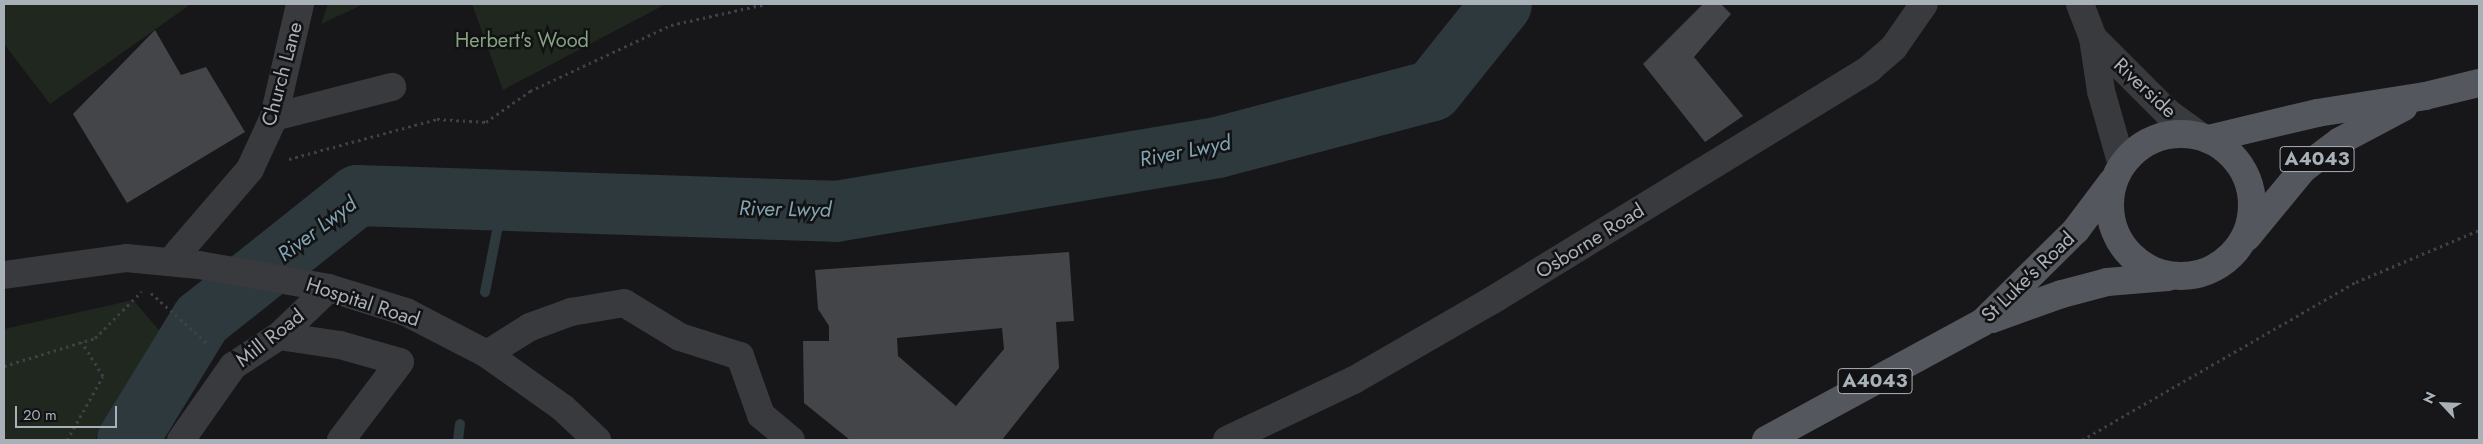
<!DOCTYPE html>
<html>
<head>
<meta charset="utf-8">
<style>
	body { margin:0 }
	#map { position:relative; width:2483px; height:444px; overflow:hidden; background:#171719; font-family:Jost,sans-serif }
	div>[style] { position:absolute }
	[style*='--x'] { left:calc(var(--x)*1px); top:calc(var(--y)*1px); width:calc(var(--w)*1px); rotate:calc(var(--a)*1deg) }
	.green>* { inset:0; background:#1f271f }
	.stream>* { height:10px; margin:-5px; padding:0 5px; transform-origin:5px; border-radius:5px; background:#2d393d }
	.river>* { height:61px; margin:-30.5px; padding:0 30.5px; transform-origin:30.5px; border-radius:30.5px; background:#2d393d }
	.building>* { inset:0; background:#434549 }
	.path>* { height:3px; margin-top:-1.5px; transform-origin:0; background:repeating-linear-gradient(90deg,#3e4145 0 2.5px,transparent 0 6.5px) }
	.minor>* { height:28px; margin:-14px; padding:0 14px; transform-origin:14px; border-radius:14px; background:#383a3e }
	.major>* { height:28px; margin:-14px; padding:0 14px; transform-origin:14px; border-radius:14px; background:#54575d }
	.major>.ring { margin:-14px; padding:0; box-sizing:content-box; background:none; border:28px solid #54575d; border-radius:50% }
	span { translate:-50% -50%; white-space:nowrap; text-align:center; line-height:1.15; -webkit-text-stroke:5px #121214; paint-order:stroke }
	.shield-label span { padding:1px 4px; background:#121214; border:1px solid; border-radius:4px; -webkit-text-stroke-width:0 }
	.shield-label { font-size:19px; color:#a9b1b8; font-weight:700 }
	.park-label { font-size:20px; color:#85a381 }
	.street-label { font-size:20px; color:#a9b1b8 }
	.water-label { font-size:21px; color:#81a5b3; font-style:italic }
	.frame { position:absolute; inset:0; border:5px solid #a9b1b8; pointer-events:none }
	.north { position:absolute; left:2418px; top:379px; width:50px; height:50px; -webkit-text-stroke:4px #121214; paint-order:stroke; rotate:295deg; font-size:14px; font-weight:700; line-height:20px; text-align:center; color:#a9b1b8 }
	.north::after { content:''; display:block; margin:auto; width:18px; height:22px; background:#a9b1b8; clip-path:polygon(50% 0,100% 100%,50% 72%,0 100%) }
	.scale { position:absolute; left:15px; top:406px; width:102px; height:22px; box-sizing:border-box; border:2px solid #a9b1b8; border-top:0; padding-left:6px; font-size:15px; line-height:18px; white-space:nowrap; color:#a9b1b8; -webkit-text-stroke:4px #121214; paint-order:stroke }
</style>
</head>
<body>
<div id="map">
	<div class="green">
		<i style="clip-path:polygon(4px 4px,191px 4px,50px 104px,4px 44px)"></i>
		<i style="clip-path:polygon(328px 4px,364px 4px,321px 24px)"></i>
		<i style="clip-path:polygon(472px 4px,666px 4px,503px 90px)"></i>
		<i style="clip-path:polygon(133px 300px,159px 330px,95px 440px,4px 440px,4px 329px)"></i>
	</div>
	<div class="stream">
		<i style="--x:485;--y:292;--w:94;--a:-78.9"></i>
		<i style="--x:458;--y:440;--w:16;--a:-83"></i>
	</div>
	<div class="river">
		<i style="--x:127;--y:440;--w:142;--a:-58.6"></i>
		<i style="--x:201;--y:319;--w:199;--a:-38.5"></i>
		<i style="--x:357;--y:195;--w:478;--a:1.9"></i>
		<i style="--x:835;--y:211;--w:387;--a:-9.5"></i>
		<i style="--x:1217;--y:147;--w:222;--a:-14.8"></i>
		<i style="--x:1432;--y:90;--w:110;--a:-51.3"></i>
	</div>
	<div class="building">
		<i style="clip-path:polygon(1703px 4px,1721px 4px,1731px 14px,1694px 57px,1743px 116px,1705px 142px,1643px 64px)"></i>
		<i style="clip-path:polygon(155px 30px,181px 75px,206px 67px,245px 132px,127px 203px,73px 114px)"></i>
		<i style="clip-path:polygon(evenodd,1069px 252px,1074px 321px,1056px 322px,1059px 368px,1002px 440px,850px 440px,804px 403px,803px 341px,829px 341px,829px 326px,818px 309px,815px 270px,1069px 252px,1002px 328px,1004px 349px,956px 406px,898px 356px,897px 338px,1002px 328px)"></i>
	</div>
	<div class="path">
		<i style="--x:289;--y:159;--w:153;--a:-15.1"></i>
		<i style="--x:437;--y:119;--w:49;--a:3.5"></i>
		<i style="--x:486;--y:122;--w:54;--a:-35.2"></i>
		<i style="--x:530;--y:91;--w:156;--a:-25.1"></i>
		<i style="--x:671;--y:25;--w:97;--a:-12.5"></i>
		<i style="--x:151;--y:293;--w:78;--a:41.9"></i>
		<i style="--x:4;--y:366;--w:95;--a:-17.1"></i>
		<i style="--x:95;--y:338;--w:66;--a:-45"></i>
		<i style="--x:67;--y:440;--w:73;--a:-60.6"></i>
		<i style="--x:103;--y:376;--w:40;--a:-122"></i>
		<i style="--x:2082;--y:440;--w:316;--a:-30"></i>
		<i style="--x:2356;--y:282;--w:134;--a:-22.9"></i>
	</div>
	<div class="minor">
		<i style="--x:2080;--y:4;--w:36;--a:69"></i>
		<i style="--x:2093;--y:38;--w:54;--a:81.4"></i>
		<i style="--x:2101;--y:91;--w:77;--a:74.2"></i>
		<i style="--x:2093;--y:38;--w:105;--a:45"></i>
		<i style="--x:2167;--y:112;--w:41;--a:36"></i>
		<i style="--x:274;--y:117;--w:122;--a:-14.3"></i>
		<i style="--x:171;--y:261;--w:121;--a:-49.3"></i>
		<i style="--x:250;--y:169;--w:57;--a:-65.2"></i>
		<i style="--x:274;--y:117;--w:116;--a:-77"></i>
		<i style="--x:4;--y:275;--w:123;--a:-7.9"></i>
		<i style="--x:126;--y:258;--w:73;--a:5.5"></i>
		<i style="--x:199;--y:265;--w:132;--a:10"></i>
		<i style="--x:329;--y:288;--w:81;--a:17.3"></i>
		<i style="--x:406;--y:312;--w:91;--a:27.4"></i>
		<i style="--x:487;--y:354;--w:93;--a:35.4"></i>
		<i style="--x:563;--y:408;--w:47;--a:43.3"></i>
		<i style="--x:279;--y:336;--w:62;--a:8.4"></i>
		<i style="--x:340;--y:345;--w:62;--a:15.8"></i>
		<i style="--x:400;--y:362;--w:98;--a:127.1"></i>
		<i style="--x:487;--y:354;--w:51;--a:-32.1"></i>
		<i style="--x:530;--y:327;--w:44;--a:-20.1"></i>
		<i style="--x:571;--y:312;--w:54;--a:-9.6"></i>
		<i style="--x:624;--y:303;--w:66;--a:31.3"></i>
		<i style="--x:680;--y:337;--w:63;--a:17.6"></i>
		<i style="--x:740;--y:356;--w:63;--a:70.4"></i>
		<i style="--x:761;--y:415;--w:39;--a:40"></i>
		<i style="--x:181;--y:440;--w:90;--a:-54.9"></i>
		<i style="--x:233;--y:366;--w:55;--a:-33.1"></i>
		<i style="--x:279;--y:336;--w:69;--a:-43.8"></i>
		<i style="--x:1227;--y:440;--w:140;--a:-25.3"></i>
		<i style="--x:1354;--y:380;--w:158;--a:-30"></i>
		<i style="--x:1491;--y:301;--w:444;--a:-31.5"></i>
		<i style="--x:1869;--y:69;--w:33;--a:-41"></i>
		<i style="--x:1894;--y:47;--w:52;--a:-55.1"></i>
	</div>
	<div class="major">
		<i class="ring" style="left:2110px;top:134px;width:114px;height:114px"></i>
		<i style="--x:2208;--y:139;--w:112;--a:-13.4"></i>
		<i style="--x:2317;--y:113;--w:109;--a:-8.9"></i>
		<i style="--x:2425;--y:96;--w:56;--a:-13.5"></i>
		<i style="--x:2247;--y:237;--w:88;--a:-50.5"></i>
		<i style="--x:2303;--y:169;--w:46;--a:-37.1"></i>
		<i style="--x:2340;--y:141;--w:72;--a:-28"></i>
		<i style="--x:1992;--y:319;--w:74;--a:-19.7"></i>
		<i style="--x:2062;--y:294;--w:47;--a:-14.9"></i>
		<i style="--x:2107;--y:282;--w:61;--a:-4.7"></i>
		<i style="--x:1766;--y:440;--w:247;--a:-28.5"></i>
		<i style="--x:1983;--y:322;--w:131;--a:-44.7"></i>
		<i style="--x:2076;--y:230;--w:60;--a:-53.1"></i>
	</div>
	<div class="shield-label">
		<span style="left:2317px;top:159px">A4043</span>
		<span style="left:1875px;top:381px">A4043</span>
	</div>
	<div class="park-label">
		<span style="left:522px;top:40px">Herbert's Wood</span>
	</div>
	<div class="street-label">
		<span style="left:282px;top:74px;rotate:-75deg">Church Lane</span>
		<span style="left:2145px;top:88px;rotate:43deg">Riverside</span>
		<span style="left:1590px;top:241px;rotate:-32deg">Osborne Road</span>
		<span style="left:2028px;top:277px;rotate:-44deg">St Luke's Road</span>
		<span style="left:363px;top:302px;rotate:18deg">Hospital Road</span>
		<span style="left:270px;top:338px;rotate:-38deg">Mill Road</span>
	</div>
	<div class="water-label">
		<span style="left:1185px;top:151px;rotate:-11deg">River Lwyd</span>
		<span style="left:785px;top:209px;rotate:1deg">River Lwyd</span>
		<span style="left:317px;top:229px;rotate:-37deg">River Lwyd</span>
	</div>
	<div class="frame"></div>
	<div class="north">N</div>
	<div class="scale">20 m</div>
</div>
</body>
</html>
